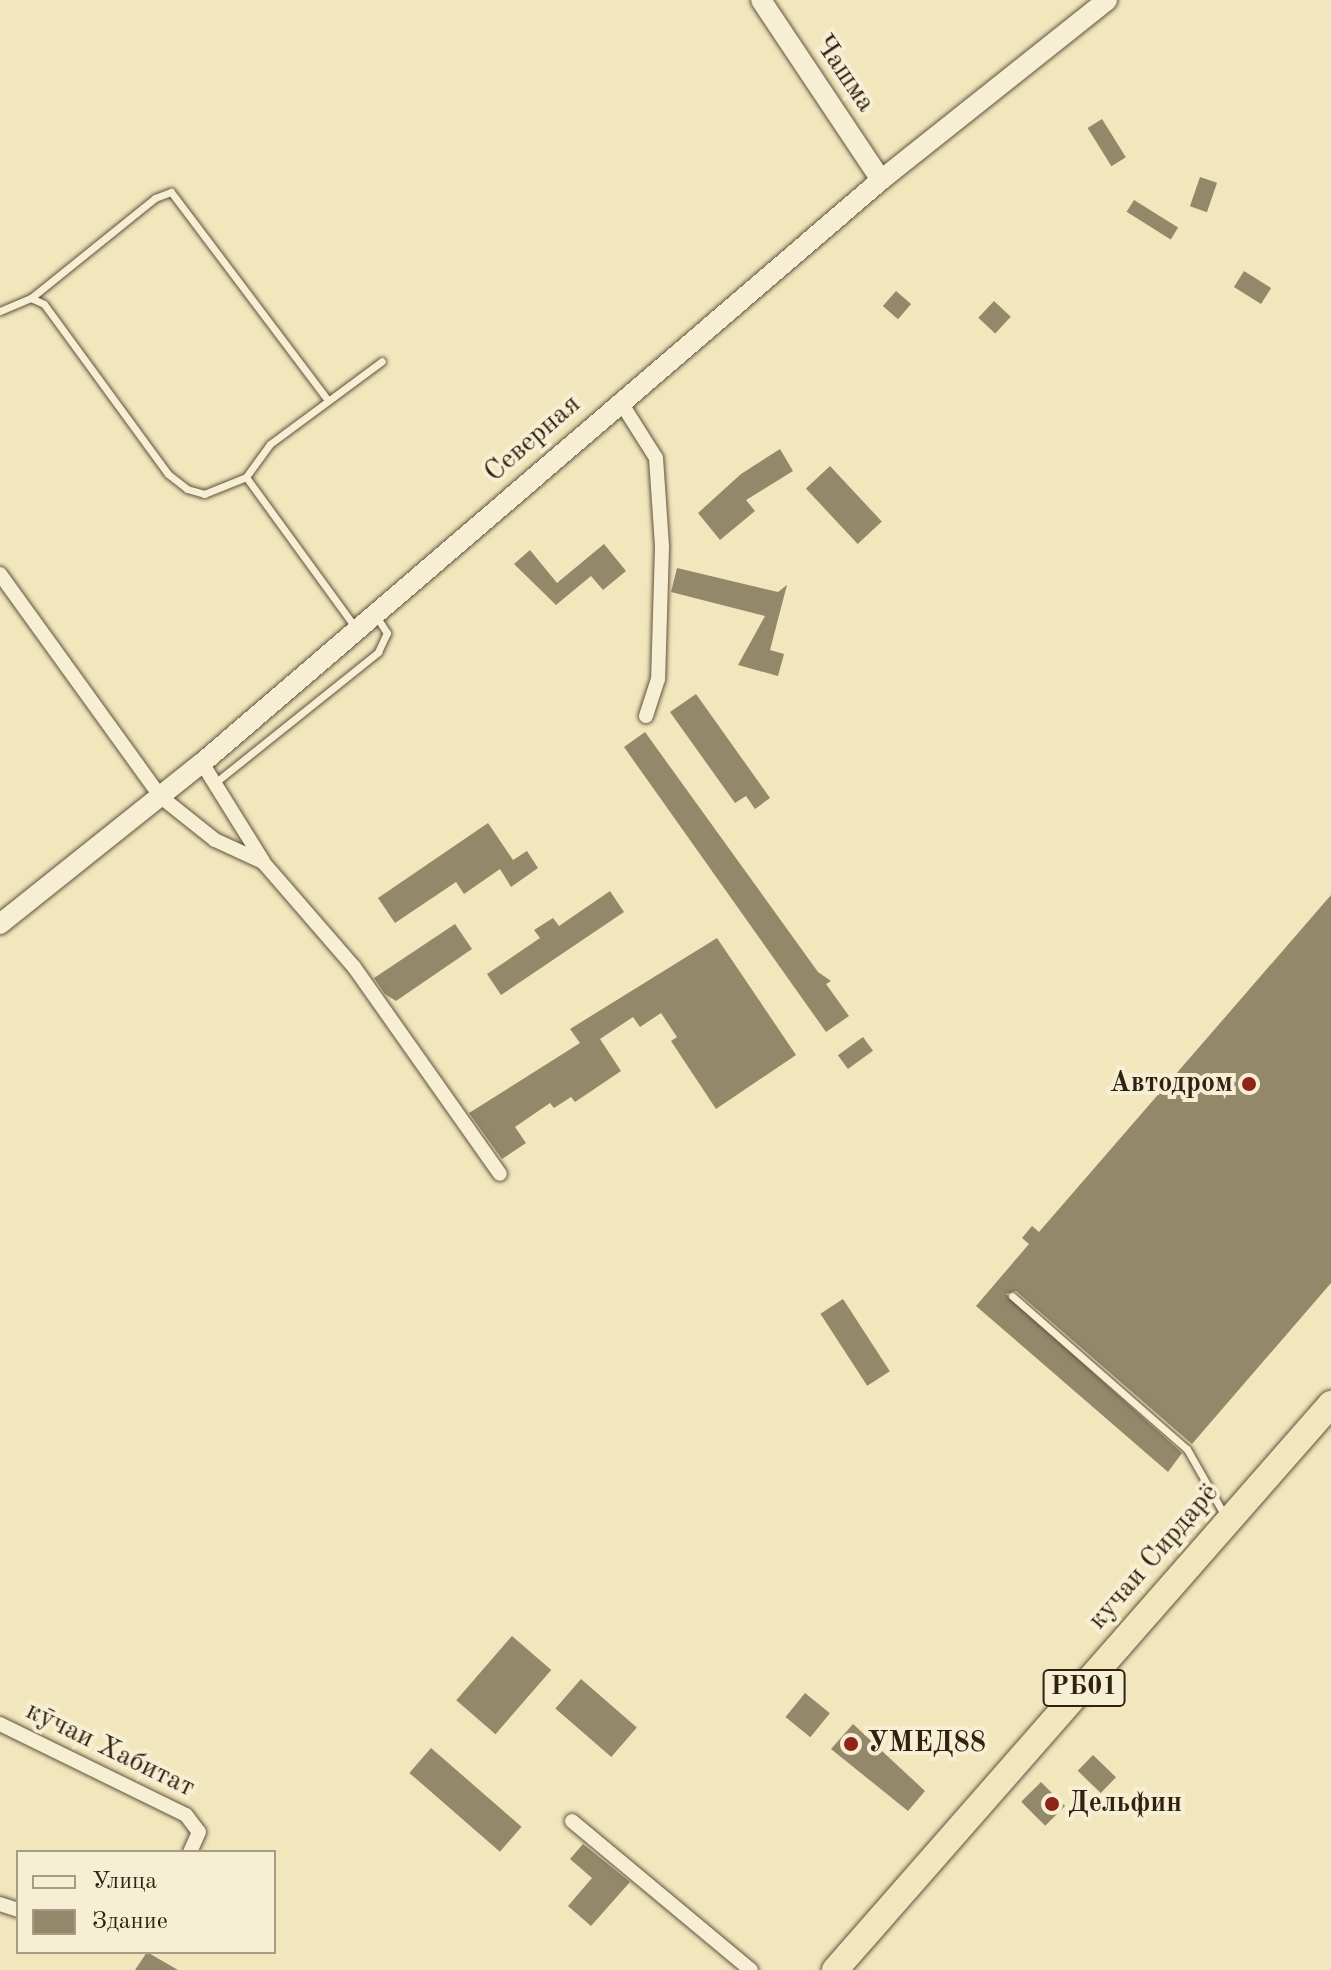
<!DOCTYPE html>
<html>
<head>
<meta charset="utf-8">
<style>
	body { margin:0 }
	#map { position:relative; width:1331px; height:1970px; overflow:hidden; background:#f2e6bd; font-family:"Old Standard TT",serif }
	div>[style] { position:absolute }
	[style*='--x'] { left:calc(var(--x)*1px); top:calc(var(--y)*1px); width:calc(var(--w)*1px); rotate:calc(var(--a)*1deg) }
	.building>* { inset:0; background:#94886b; transform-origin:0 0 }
	.roads { filter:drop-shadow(0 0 2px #60533d) drop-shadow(0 0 2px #60533d) }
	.lane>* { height:7px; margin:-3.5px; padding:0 3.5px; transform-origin:3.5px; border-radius:3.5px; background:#f7efd4 }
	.street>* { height:14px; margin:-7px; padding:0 7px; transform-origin:7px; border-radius:7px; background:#f7efd4 }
	.secondary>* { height:20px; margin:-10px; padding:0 10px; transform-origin:10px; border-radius:10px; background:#f7efd4 }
	.highway>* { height:26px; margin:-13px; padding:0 13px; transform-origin:13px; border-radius:13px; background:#f2e6bd }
	.dots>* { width:22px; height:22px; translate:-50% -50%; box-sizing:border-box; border:4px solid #f7efd4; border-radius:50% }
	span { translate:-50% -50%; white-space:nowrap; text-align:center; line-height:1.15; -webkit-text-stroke:8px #f7efd4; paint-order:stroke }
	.shield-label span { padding:2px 6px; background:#f7efd4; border:2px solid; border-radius:6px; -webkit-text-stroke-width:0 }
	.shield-label { font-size:26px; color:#2f2212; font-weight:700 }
	.street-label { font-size:28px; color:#2f2212 }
	.poi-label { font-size:28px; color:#2f2212; font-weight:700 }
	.right { translate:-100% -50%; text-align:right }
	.left { translate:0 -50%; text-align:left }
	.legend { position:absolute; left:16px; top:1850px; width:260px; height:104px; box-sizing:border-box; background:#f7efd4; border:2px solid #a79d86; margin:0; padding:10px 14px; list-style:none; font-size:24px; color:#2f2212 }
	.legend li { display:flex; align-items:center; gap:16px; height:40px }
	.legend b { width:40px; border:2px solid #a79d86 }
</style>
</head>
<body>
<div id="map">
	<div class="building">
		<i style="left:1102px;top:119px;width:45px;height:17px;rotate:58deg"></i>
		<i style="left:1200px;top:177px;width:18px;height:31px;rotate:19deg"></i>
		<i style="left:1134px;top:200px;width:52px;height:14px;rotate:32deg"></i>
		<i style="left:1244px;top:271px;width:32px;height:19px;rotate:32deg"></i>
		<i style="left:896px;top:291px;width:20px;height:20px;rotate:41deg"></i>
		<i style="left:994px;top:301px;width:23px;height:23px;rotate:43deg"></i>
		<i style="clip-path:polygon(780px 449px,793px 471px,746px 500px,755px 511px,720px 540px,698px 513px,741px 474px)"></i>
		<i style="left:830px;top:466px;width:76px;height:33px;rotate:47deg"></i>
		<i style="clip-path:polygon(604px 544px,626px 571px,603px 590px,591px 576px,556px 605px,514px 564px,530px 550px,557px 583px)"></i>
		<i style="clip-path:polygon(677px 568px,778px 592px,787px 585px,770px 650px,784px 654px,778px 676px,738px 665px,765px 616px,671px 592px)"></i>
		<i style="clip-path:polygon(696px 694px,770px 798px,755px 809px,746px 796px,735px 803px,670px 712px)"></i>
		<i style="clip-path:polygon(645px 732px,818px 972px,831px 981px,826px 984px,849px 1016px,826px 1032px,624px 747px)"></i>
		<i style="clip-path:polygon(488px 823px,513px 860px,527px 851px,538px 868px,511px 887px,500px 869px,464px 894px,456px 882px,395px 923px,378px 898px)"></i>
		<i style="clip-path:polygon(610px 891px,624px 912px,501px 995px,487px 974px,540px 938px,534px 930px,553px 918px,559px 926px)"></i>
		<i style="clip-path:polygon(1331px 895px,1331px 1283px,1192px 1444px,1016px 1291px,1006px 1294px,1182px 1453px,1168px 1472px,976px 1306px,1029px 1244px,1022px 1238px,1032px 1226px,1039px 1232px)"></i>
		<i style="clip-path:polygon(455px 924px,472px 949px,396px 1001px,385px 994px,374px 978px)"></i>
		<i style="clip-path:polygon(717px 938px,796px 1055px,716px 1109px,671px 1041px,677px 1037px,661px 1013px,640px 1027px,633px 1017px,600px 1039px,621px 1071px,575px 1102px,571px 1097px,554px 1108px,550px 1103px,515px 1127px,526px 1143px,502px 1159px,469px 1113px,580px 1043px,570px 1029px)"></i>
		<i style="left:863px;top:1037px;width:17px;height:31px;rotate:54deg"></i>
		<i style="left:843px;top:1299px;width:86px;height:27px;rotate:57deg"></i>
		<i style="left:512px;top:1636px;width:52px;height:85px;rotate:41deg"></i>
		<i style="left:581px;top:1679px;width:74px;height:39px;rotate:41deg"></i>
		<i style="left:805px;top:1693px;width:32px;height:31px;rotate:39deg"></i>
		<i style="clip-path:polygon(853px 1724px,925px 1791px,908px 1811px,831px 1749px)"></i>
		<i style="left:431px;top:1748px;width:120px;height:33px;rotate:41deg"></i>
		<i style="left:1093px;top:1755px;width:32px;height:22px;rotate:44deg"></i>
		<i style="left:1041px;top:1782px;width:34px;height:28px;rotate:45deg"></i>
		<i style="clip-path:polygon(583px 1844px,630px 1882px,591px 1926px,568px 1906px,592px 1878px,570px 1859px)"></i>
		<i style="clip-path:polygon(147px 1952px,178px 1970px,135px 1970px)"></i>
	</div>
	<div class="roads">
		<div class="lane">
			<i style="--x:31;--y:298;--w:159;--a:-38.9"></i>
			<i style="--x:155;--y:198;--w:17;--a:-21"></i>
			<i style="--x:171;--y:192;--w:259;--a:53"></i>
			<i style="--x:0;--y:311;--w:34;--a:-23"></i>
			<i style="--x:31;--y:298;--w:14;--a:25"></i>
			<i style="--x:44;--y:304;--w:210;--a:53.9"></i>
			<i style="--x:168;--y:474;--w:24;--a:38"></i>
			<i style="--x:187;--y:489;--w:18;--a:16"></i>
			<i style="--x:204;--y:494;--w:45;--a:-22"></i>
			<i style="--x:246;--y:477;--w:185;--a:54"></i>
			<i style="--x:246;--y:477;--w:41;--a:-54"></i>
			<i style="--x:270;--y:444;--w:139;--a:-36.5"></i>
			<i style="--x:216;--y:782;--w:208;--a:-38.7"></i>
			<i style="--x:378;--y:652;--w:21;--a:-65"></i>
			<i style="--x:387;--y:633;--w:20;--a:-123"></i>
			<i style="--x:1012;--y:1296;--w:232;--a:41.2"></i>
			<i style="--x:1187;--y:1449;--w:75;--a:60.4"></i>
		</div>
		<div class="street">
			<i style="--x:620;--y:401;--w:67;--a:57.7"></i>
			<i style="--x:656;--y:458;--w:89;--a:86.1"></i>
			<i style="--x:662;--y:547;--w:132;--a:91.7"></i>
			<i style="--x:658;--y:679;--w:39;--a:108"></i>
			<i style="--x:0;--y:574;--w:275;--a:54.2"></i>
			<i style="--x:161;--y:797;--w:69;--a:38.5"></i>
			<i style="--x:215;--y:840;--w:53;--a:24.6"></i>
			<i style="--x:263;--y:862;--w:139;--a:49.1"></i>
			<i style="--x:354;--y:967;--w:253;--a:54.8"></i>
			<i style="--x:202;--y:763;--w:115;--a:58.1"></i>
			<i style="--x:0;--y:1724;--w:207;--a:26.1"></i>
			<i style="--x:186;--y:1815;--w:21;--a:53"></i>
			<i style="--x:199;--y:1832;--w:22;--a:114"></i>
			<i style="--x:572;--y:1821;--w:233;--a:39.8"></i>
			<i style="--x:0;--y:1904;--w:19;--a:18"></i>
		</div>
		<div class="secondary">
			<i style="--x:761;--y:0;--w:216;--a:56.3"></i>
			<i style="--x:0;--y:924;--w:258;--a:-38.6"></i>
			<i style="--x:202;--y:763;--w:895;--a:-40.65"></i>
			<i style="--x:881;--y:180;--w:289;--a:-38.5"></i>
		</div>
		<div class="highway">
			<i style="--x:835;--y:1970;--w:753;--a:-48.77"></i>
		</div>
	</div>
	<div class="dots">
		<i style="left:1249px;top:1084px;background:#8f2418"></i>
		<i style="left:851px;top:1744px;background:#8f2418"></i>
		<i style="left:1052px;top:1804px;background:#8f2418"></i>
	</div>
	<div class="shield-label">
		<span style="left:1084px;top:1688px">РБ01</span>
	</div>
	<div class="street-label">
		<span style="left:844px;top:74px;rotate:56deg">Чашма</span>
		<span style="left:533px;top:439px;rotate:-41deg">Северная</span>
		<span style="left:1154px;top:1557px;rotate:-49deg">кучаи Сирдарё</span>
		<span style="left:110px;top:1750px;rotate:26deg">кӯчаи Хабитат</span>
	</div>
	<div class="poi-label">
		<span class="right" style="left:1233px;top:1084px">Автодром</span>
		<span class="left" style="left:867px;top:1744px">УМЕД88</span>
		<span class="left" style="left:1068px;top:1804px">Дельфин</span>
	</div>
	<ul class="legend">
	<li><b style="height:10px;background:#f7efd4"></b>Улица</li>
	<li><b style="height:22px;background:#94886b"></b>Здание</li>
	</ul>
</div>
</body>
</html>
